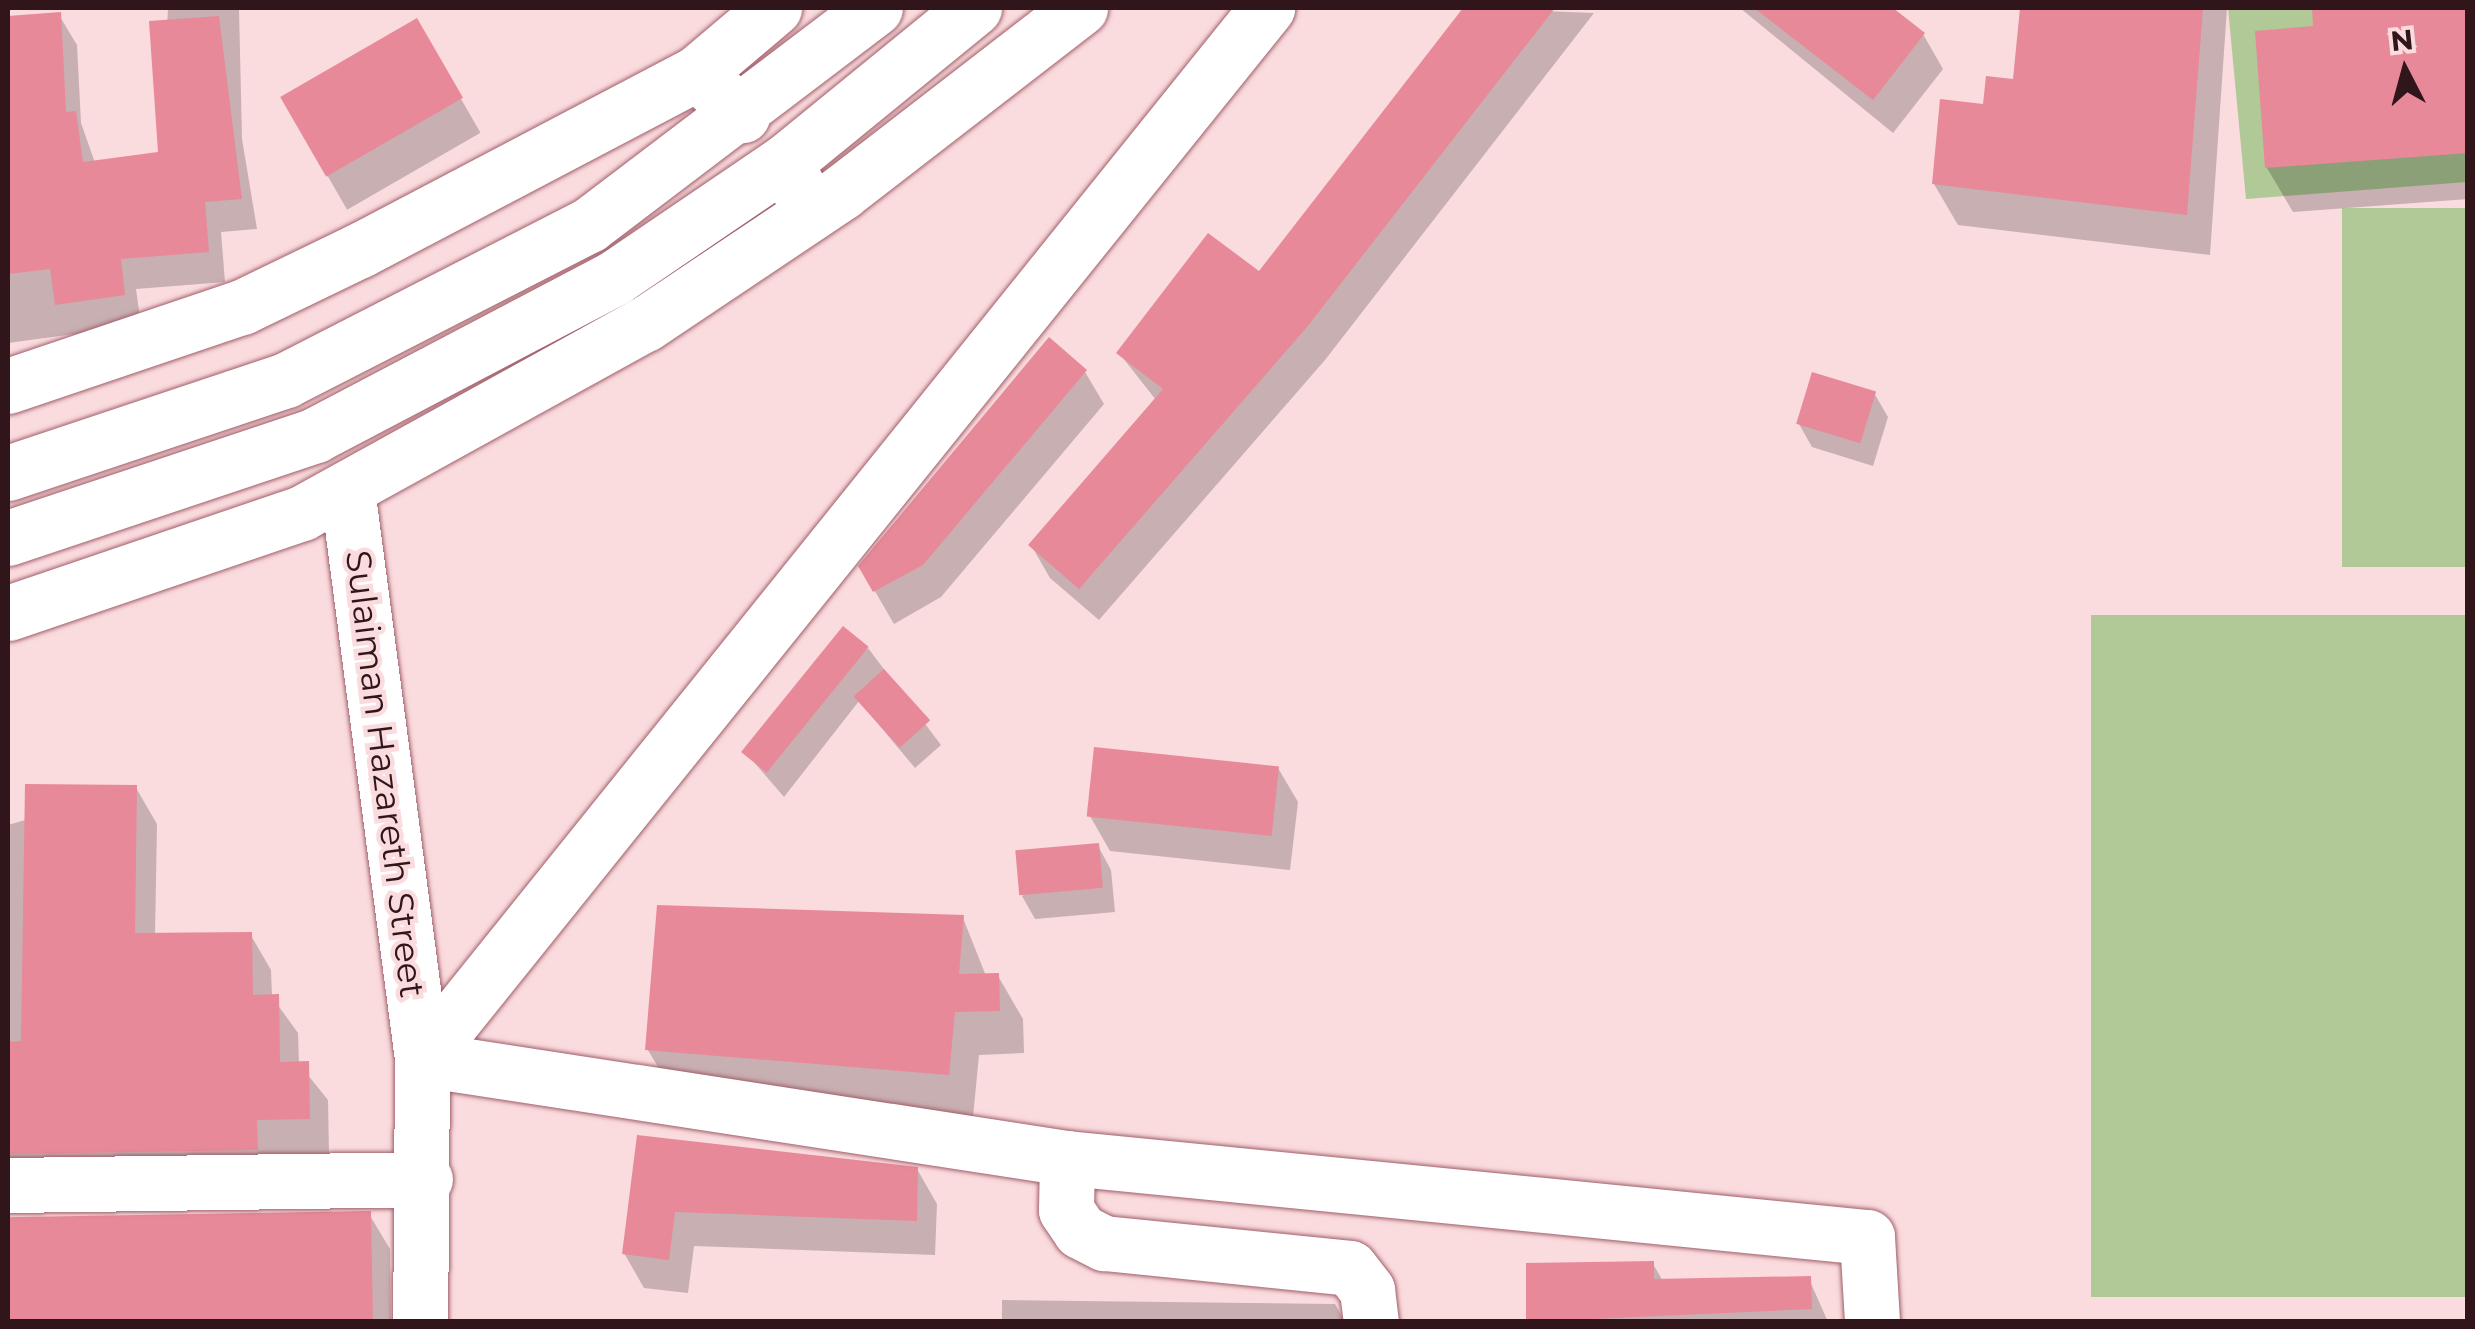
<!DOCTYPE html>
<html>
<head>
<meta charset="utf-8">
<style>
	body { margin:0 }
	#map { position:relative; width:2475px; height:1329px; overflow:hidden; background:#fadbde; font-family:Montserrat,sans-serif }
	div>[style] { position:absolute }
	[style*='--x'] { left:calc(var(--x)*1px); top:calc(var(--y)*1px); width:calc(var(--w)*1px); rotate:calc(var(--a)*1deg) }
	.green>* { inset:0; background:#b0c996; transform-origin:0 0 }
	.shadow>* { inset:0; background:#0003; transform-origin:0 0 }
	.building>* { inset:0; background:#e78999; transform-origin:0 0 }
	.roads { filter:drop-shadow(0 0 2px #a15e69) drop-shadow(0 0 2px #a15e69) }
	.minor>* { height:55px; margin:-27.5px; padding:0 27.5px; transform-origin:27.5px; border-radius:27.5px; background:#fff }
	.highway>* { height:55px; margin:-27.5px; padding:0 27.5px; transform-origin:27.5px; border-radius:27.5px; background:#fff }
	span { translate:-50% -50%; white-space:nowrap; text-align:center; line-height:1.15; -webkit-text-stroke:9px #fadbde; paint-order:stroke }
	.street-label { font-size:35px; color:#30151a }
	.frame { position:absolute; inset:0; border:10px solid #30151a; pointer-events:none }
	.north { position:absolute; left:2355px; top:20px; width:100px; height:100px; -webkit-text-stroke:8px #fadbde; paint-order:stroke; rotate:354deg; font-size:28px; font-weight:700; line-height:40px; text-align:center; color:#30151a }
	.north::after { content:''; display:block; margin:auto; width:35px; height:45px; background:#30151a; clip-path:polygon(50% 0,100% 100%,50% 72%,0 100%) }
</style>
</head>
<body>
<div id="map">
	<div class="green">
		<i style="clip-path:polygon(2228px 8px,2467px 8px,2467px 182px,2246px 199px)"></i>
		<i style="left:2467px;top:208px;width:359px;height:125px;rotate:90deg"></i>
		<i style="left:2467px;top:615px;width:682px;height:376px;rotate:90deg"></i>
	</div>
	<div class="shadow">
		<i style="clip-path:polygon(168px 8px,239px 8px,242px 139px,257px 229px,221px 232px,225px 282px,136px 289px,141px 325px,8px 343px,8px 17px,59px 15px,77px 45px,81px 123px,95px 163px,161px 154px)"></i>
		<i style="clip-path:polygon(1466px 8px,1594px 13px,1325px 360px,1099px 620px,1050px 578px,1031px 545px,1156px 400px,1119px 353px,1259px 275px)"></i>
		<i style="clip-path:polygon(1740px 8px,1889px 8px,1923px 34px,1943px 69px,1893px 133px)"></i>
		<i style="clip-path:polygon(2023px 8px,2227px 8px,2210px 255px,1958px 225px,1934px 184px,1985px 106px,2016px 82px)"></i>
		<i style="clip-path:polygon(2314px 8px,2468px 8px,2468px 199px,2293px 212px,2267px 168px,2316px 29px)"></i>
		<i style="left:416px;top:21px;width:129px;height:154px;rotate:60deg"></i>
		<i style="clip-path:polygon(1085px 372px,1104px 404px,941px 597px,894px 624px,861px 567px)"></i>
		<i style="clip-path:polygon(1874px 393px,1888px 417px,1873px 466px,1812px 447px,1799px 424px)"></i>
		<i style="clip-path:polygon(868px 648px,941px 745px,915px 768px,859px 701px,784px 797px,746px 753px)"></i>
		<i style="clip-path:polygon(1278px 768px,1298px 802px,1290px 870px,1110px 851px,1090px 816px)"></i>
		<i style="clip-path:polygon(136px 788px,157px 824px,155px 935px,250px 934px,271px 970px,272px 997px,298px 1033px,299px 1064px,328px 1100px,329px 1154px,8px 1202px,8px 825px)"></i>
		<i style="clip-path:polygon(1098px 846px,1111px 870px,1115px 912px,1035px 919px,1022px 896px)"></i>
		<i style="clip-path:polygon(963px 918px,986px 976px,998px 976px,1023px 1019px,1024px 1053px,979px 1055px,973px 1117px,673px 1093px,648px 1050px)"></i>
		<i style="clip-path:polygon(640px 1138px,917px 1169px,937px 1204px,935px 1255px,694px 1246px,688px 1293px,644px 1288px,624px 1253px)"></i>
		<i style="clip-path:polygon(369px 1214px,390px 1249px,391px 1322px,8px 1322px,8px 1219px)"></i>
		<i style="clip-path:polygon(1653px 1264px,1663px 1281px,1809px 1279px,1828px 1322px,1529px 1322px)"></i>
		<i style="clip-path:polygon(1002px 1300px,1335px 1304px,1345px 1322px,1002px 1322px)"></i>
	</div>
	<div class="building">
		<i style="clip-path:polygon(1463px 8px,1555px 8px,1307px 327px,1079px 589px,1028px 545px,1163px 389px,1116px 353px,1208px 233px,1259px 271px)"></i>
		<i style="clip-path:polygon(1754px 8px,1893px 8px,1925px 33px,1873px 100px)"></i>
		<i style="clip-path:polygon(2020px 8px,2203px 8px,2187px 215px,1932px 184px,1940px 99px,1983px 104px,1986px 76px,2013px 79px)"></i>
		<i style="clip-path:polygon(2312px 8px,2468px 8px,2468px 153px,2265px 168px,2255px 31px,2313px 26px)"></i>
		<i style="clip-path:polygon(61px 12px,66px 112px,76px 111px,83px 162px,158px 152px,149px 21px,219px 16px,242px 199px,205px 202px,209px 252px,121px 259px,125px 295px,55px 305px,50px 269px,8px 274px,8px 16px)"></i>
		<i style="left:417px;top:18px;width:92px;height:158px;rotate:60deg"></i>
		<i style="clip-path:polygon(1049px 337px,1087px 370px,923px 565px,873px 592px,858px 566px)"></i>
		<i style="left:1812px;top:372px;width:67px;height:54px;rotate:17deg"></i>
		<i style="left:843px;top:626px;width:33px;height:162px;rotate:39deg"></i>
		<i style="left:884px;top:669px;width:69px;height:41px;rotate:48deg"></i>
		<i style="left:1094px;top:747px;width:186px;height:70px;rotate:6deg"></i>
		<i style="clip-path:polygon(25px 784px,137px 785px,135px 933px,252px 932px,253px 995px,279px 994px,280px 1062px,309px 1061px,310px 1119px,257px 1120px,258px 1150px,8px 1154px,8px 1042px,21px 1041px)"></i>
		<i style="left:1099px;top:843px;width:45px;height:84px;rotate:85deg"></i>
		<i style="clip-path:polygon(657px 905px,964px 915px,959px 974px,999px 973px,1000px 1011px,955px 1012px,949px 1075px,645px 1050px)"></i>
		<i style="clip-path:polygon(637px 1135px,918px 1167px,917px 1221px,675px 1212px,669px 1260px,622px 1254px)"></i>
		<i style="left:371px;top:1211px;width:111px;height:363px;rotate:89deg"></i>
		<i style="clip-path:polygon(1654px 1261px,1654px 1279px,1811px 1276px,1812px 1309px,1526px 1322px,1526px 1263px)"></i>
	</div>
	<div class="roads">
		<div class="minor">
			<i style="--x:8;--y:386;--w:247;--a:-18.7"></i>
			<i style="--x:242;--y:307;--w:131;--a:-25.8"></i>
			<i style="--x:360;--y:250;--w:381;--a:-27.7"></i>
			<i style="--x:697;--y:73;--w:101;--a:-40.2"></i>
			<i style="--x:347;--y:489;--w:575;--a:82.5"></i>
			<i style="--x:422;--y:1059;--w:263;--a:90.4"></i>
			<i style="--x:8;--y:613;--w:311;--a:-18.8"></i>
			<i style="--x:302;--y:513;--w:392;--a:-28.9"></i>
			<i style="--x:645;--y:324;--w:237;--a:-33.8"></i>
			<i style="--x:842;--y:192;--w:301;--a:-37.7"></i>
			<i style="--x:422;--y:1059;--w:653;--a:8.73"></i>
			<i style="--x:1067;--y:1158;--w:804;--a:5.64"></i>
			<i style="--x:1867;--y:1237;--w:85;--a:86.6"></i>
			<i style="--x:422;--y:1059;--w:1349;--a:-51.2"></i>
			<i style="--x:1067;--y:1158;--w:52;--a:91.1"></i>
			<i style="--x:1066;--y:1210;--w:25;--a:56"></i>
			<i style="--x:1080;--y:1231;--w:27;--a:27"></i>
			<i style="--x:1104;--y:1243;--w:247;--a:5.8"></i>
			<i style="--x:1350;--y:1268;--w:28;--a:52"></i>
			<i style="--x:1367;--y:1290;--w:32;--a:83"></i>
			<i style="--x:8;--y:1185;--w:417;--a:-0.8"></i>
		</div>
		<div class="highway">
			<i style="--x:697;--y:73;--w:62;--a:43"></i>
			<i style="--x:785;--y:162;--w:57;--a:63"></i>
			<i style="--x:8;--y:473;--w:293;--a:-18.5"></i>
			<i style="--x:286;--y:380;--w:340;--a:-27.1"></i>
			<i style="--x:589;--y:225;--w:359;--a:-37.2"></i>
			<i style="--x:8;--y:538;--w:324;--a:-18.5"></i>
			<i style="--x:315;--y:435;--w:338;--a:-27.7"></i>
			<i style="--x:614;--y:278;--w:207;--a:-34.2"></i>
			<i style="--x:785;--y:162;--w:244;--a:-39.2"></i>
		</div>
	</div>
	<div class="street-label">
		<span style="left:385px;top:774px;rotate:83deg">Sulaiman Hazareth Street</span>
	</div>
	<div class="frame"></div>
	<div class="north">N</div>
</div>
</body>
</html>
